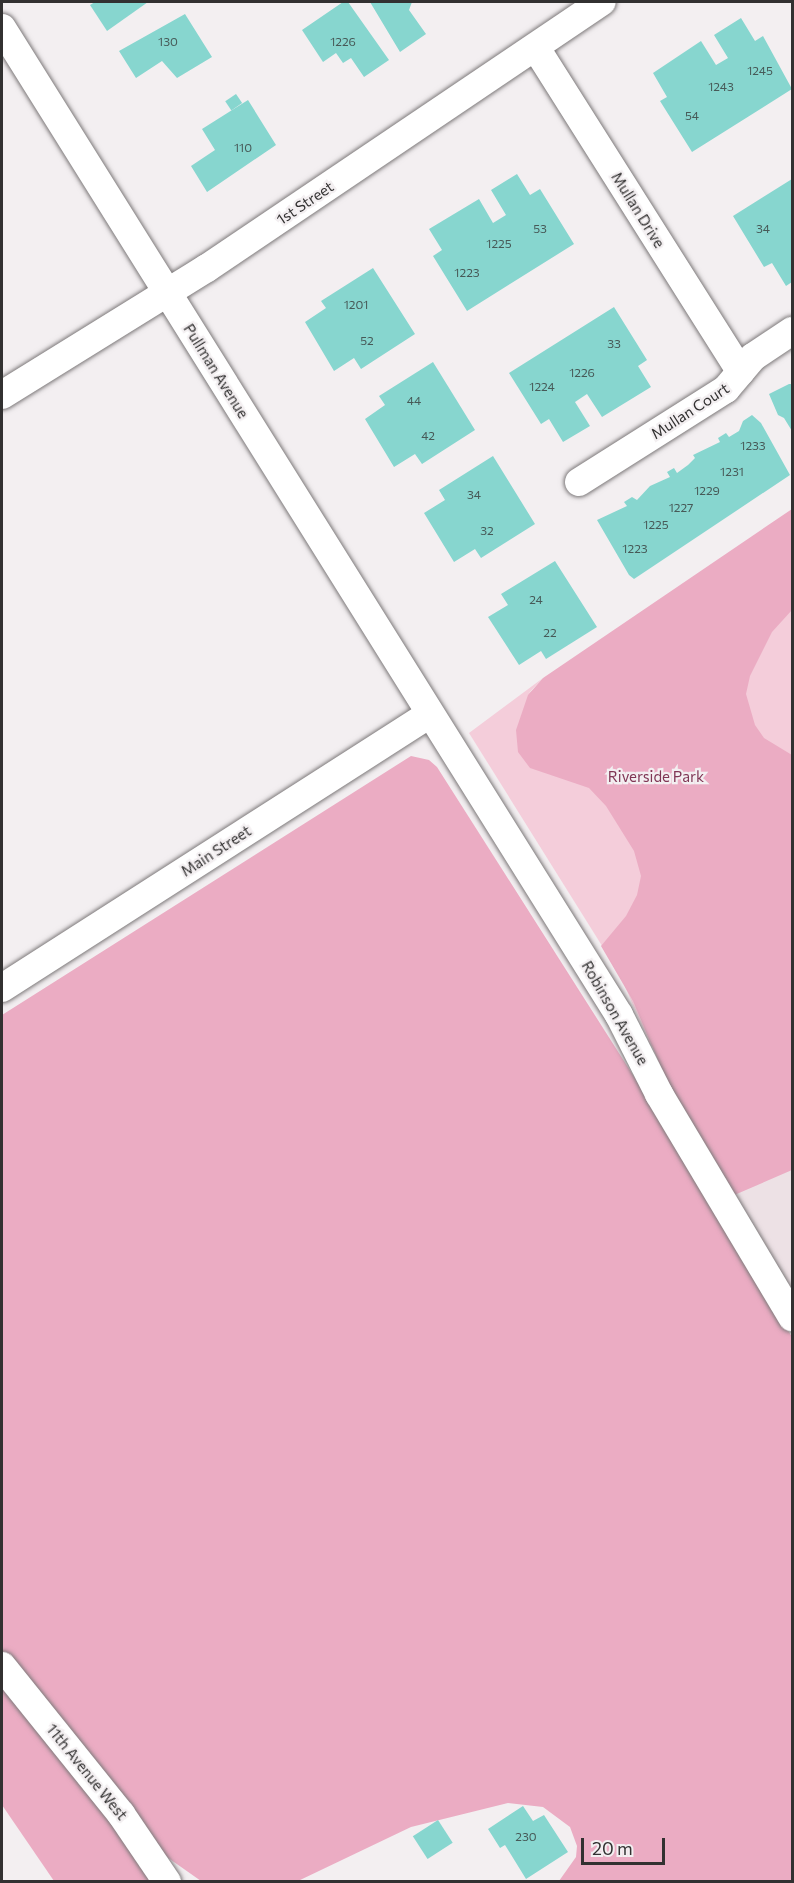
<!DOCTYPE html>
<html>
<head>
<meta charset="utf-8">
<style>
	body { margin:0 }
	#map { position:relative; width:794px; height:1883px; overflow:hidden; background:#f3eff1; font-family:Commissioner,sans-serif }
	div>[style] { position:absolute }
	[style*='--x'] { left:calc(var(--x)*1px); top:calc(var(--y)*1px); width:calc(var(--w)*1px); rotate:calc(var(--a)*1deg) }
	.built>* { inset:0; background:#ede1e5 }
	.green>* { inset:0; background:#f4cdda }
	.forest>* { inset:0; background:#ebacc3 }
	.building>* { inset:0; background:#87d6cf; transform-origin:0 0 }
	.roads { filter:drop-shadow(0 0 2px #7d797a) drop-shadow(0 0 2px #7d797a) }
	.minor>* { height:28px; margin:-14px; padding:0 14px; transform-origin:14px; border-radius:14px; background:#fff }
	span { translate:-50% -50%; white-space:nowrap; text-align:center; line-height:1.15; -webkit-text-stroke:4.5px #f3eff1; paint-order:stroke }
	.number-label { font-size:12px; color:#475a58 }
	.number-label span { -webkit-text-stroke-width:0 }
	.street-label { font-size:15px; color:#323131 }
	.park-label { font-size:15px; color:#803655 }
	.frame { position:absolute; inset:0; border:3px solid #323131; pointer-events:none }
	.scale { position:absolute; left:581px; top:1838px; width:84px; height:27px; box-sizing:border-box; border:3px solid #323131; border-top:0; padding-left:8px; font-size:18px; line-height:21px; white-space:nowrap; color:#323131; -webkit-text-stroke:4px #f3eff1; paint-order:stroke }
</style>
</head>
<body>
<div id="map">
	<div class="built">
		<i style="clip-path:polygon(792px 1121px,792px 1296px,732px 1196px)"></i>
	</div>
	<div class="green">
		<i style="clip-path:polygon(792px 517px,792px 1121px,651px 1046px,619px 973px,469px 733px,543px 678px,529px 693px)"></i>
	</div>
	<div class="forest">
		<i style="clip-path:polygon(792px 509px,792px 610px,772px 632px,750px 676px,746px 694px,755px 725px,764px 738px,792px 755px,792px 1170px,732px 1196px,677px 1105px,633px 1001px,601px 946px,626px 916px,637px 895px,641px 876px,634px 851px,606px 806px,589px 788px,530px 768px,518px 752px,516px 730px,528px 695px,543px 678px)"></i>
		<i style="clip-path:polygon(411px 756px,429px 760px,437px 767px,652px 1105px,792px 1337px,792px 1881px,559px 1881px,576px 1857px,577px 1846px,570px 1827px,543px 1807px,508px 1803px,411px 1827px,298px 1881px,201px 1881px,164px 1855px,2px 1655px,2px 1015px)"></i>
		<i style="clip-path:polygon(2px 1677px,158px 1881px,54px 1881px,2px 1805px)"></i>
	</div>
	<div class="building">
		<i style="clip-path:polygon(95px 2px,148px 2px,107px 31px,90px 5px)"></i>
		<i style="clip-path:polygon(343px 2px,348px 2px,389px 60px,364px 77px,351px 58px,343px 63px,336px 53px,323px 62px,302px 30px)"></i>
		<i style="clip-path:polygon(370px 2px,412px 2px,409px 10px,426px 34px,400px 52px)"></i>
		<i style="clip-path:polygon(185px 14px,212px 57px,177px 78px,162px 61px,136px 78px,119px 51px)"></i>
		<i style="clip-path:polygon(741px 18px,755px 41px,763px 36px,792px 89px,692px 152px,660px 101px,667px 97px,653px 73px,701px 41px,716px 65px,728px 58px,714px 35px)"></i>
		<i style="left:236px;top:94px;width:11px;height:13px;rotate:56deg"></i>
		<i style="clip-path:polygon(248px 100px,276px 145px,207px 192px,191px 166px,215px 150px,202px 129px)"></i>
		<i style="clip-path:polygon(517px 174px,530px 195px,540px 189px,574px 244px,467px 311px,433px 256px,442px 250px,429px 229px,479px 199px,493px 223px,506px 215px,491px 190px)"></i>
		<i style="clip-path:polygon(792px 179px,792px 282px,786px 286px,772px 263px,764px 267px,733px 216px)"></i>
		<i style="clip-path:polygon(373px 268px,415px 334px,361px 369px,354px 358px,334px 371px,305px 322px,326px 308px,321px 301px)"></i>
		<i style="clip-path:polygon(614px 307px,647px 360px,638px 366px,651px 387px,602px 417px,587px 394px,575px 402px,590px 426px,563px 442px,549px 419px,541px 424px,509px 373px)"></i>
		<i style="clip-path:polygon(433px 362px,475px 430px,422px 464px,415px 454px,394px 467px,365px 419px,385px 405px,379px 396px)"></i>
		<i style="clip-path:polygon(789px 384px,792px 384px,792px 431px,784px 418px,778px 415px,769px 394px)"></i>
		<i style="clip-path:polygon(752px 415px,761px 423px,790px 475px,634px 579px,629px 575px,597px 520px,627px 506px,624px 502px,632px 497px,637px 500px,650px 486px,670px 477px,667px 472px,674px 468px,677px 473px,688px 465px,695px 458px,693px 455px,720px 442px,718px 438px,726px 433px,729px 437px,739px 431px,743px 421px)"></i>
		<i style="clip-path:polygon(493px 456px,535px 524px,481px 558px,475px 549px,454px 562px,424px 513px,445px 500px,439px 490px)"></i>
		<i style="clip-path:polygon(555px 561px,597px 627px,546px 659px,541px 651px,519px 665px,488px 617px,508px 605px,501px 594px)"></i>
		<i style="clip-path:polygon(523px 1806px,533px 1821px,544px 1815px,568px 1852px,526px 1879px,505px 1845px,500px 1848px,488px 1829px)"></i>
		<i style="left:438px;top:1820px;width:27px;height:30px;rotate:57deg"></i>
	</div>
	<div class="roads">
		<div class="minor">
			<i style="--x:2;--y:28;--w:1164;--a:57.99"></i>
			<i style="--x:619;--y:1015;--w:89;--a:63.1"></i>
			<i style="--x:659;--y:1094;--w:260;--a:59.2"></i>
			<i style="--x:536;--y:48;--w:383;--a:57.7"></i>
			<i style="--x:2;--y:395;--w:241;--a:-31.8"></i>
			<i style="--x:207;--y:268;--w:476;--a:-34"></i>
			<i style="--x:579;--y:482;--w:174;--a:-32.3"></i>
			<i style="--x:726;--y:389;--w:42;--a:-49.8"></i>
			<i style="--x:753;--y:357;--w:47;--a:-33.7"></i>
			<i style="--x:2;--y:988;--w:508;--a:-32.63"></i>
			<i style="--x:2;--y:1666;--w:190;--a:51.2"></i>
			<i style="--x:121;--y:1814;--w:82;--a:55.9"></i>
		</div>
	</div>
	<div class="number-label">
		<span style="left:168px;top:42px">130</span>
		<span style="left:343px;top:42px">1226</span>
		<span style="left:760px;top:71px">1245</span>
		<span style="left:721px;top:87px">1243</span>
		<span style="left:692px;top:116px">54</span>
		<span style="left:243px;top:148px">110</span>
		<span style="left:540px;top:229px">53</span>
		<span style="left:763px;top:229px">34</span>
		<span style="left:499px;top:244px">1225</span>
		<span style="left:467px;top:273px">1223</span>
		<span style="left:356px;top:305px">1201</span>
		<span style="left:367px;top:341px">52</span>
		<span style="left:614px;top:344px">33</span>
		<span style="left:582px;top:373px">1226</span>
		<span style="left:542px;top:387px">1224</span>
		<span style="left:414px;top:401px">44</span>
		<span style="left:428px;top:436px">42</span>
		<span style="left:753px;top:446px">1233</span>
		<span style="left:732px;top:472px">1231</span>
		<span style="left:707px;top:491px">1229</span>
		<span style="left:474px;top:495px">34</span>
		<span style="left:681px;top:508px">1227</span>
		<span style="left:656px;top:525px">1225</span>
		<span style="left:487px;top:531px">32</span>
		<span style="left:635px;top:549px">1223</span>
		<span style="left:536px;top:600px">24</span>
		<span style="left:550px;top:633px">22</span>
		<span style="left:526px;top:1837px">230</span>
	</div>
	<div class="street-label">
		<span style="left:305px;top:203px;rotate:-34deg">1st Street</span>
		<span style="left:638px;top:210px;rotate:58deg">Mullan Drive</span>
		<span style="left:216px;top:371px;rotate:58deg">Pullman Avenue</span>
		<span style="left:690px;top:411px;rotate:-33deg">Mullan Court</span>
		<span style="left:216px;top:851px;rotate:-33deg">Main Street</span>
		<span style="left:615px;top:1013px;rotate:60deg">Robinson Avenue</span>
		<span style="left:87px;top:1772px;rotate:51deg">11th Avenue West</span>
	</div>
	<div class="park-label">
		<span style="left:656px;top:777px">Riverside Park</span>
	</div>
	<div class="frame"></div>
	<div class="scale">20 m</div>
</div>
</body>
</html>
